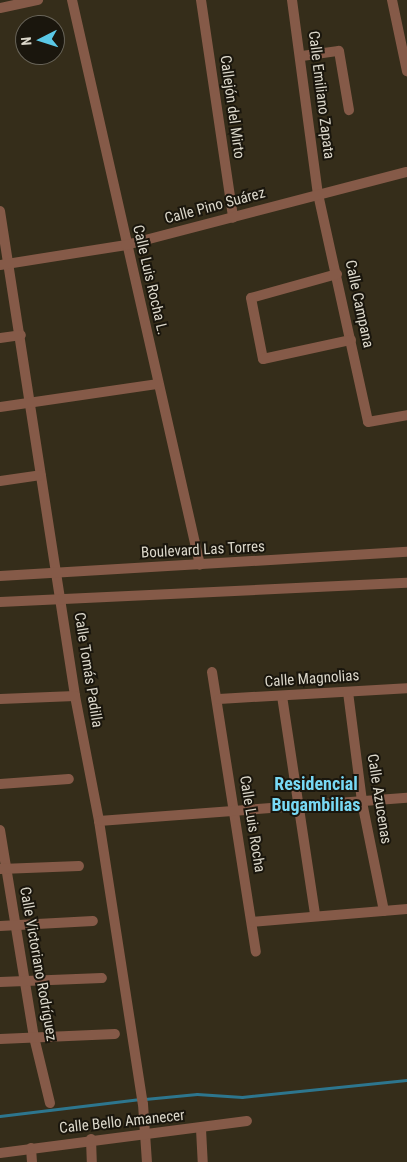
<!DOCTYPE html>
<html>
<head>
<meta charset="utf-8">
<style>
	body { margin:0 }
	#map { position:relative; width:407px; height:1162px; overflow:hidden; background:#352d1a; font-family:"Roboto Condensed",sans-serif }
	div>[style] { position:absolute }
	[style*='--x'] { left:calc(var(--x)*1px); top:calc(var(--y)*1px); width:calc(var(--w)*1px); rotate:calc(var(--a)*1deg) }
	.stream>* { height:2.5px; margin:-1.25px; padding:0 1.25px; transform-origin:1.25px; border-radius:1.25px; background:#2d768e }
	.minor>* { height:10px; margin:-5px; padding:0 5px; transform-origin:5px; border-radius:5px; background:#855a48 }
	span { translate:-50% -50%; white-space:nowrap; text-align:center; line-height:1.15; -webkit-text-stroke:4px #1a160d; paint-order:stroke }
	.street-label { font-size:15px; color:#dcd8cb }
	.quarter-label { font-size:18px; color:#78d9f5; font-weight:700 }
	.north { position:absolute; left:15px; top:15px; width:50px; height:50px; box-sizing:border-box; background:#1a160d; border:1px solid #686459; border-radius:50%; rotate:265deg; font-size:14px; font-weight:700; line-height:20px; text-align:center; color:#dcd8cb }
	.north::after { content:''; display:block; margin:auto; width:18px; height:22px; background:#5ac8e6; clip-path:polygon(50% 0,100% 100%,50% 72%,0 100%) }
</style>
</head>
<body>
<div id="map">
	<div class="stream">
		<i style="--x:145;--y:1099;--w:52;--a:-5.5"></i>
		<i style="--x:197;--y:1094;--w:45;--a:3.8"></i>
		<i style="--x:242;--y:1097;--w:166;--a:-5.9"></i>
		<i style="--x:0;--y:1116;--w:141;--a:-6.9"></i>
	</div>
	<div class="minor">
		<i style="--x:72;--y:0;--w:579;--a:77.24"></i>
		<i style="--x:201;--y:0;--w:220;--a:81.6"></i>
		<i style="--x:292;--y:0;--w:196;--a:82.4"></i>
		<i style="--x:318;--y:194;--w:233;--a:77.6"></i>
		<i style="--x:368;--y:422;--w:40;--a:-10"></i>
		<i style="--x:392;--y:0;--w:73;--a:78.1"></i>
		<i style="--x:0;--y:8;--w:39;--a:-12"></i>
		<i style="--x:302;--y:56;--w:37;--a:-8"></i>
		<i style="--x:339;--y:51;--w:60;--a:80.4"></i>
		<i style="--x:0;--y:211;--w:491;--a:81.2"></i>
		<i style="--x:75;--y:696;--w:127;--a:79.1"></i>
		<i style="--x:99;--y:821;--w:286;--a:81.2"></i>
		<i style="--x:143;--y:1104;--w:58;--a:86.1"></i>
		<i style="--x:0;--y:265;--w:128;--a:-9"></i>
		<i style="--x:126;--y:245;--w:290;--a:-14.6"></i>
		<i style="--x:337;--y:274;--w:89;--a:164.4"></i>
		<i style="--x:251;--y:298;--w:62;--a:78.9"></i>
		<i style="--x:263;--y:359;--w:90;--a:-12.2"></i>
		<i style="--x:0;--y:338;--w:21;--a:-8"></i>
		<i style="--x:0;--y:407;--w:160;--a:-8.3"></i>
		<i style="--x:0;--y:481;--w:41;--a:-8.3"></i>
		<i style="--x:0;--y:576;--w:408;--a:-3.4"></i>
		<i style="--x:0;--y:602;--w:407;--a:-2.7"></i>
		<i style="--x:212;--y:672;--w:283;--a:81.1"></i>
		<i style="--x:348;--y:692;--w:111;--a:82.7"></i>
		<i style="--x:362;--y:802;--w:111;--a:78.6"></i>
		<i style="--x:282;--y:696;--w:221;--a:81.4"></i>
		<i style="--x:0;--y:699;--w:75;--a:-2.3"></i>
		<i style="--x:219;--y:699;--w:188;--a:-3.3"></i>
		<i style="--x:0;--y:784;--w:69;--a:-4.1"></i>
		<i style="--x:99;--y:821;--w:309;--a:-4.3"></i>
		<i style="--x:0;--y:830;--w:210;--a:80.7"></i>
		<i style="--x:34;--y:1037;--w:68;--a:76.4"></i>
		<i style="--x:1;--y:869;--w:78;--a:-2.2"></i>
		<i style="--x:252;--y:922;--w:156;--a:-4.8"></i>
		<i style="--x:0;--y:926;--w:93;--a:-3.1"></i>
		<i style="--x:0;--y:982;--w:102;--a:-2.2"></i>
		<i style="--x:0;--y:1039;--w:115;--a:-2.5"></i>
		<i style="--x:201;--y:1129;--w:33;--a:87"></i>
		<i style="--x:91;--y:1139;--w:23;--a:88"></i>
		<i style="--x:31;--y:1148;--w:14;--a:86"></i>
		<i style="--x:0;--y:1153;--w:249;--a:-7.4"></i>
	</div>
	<div class="street-label">
		<span style="left:321px;top:95px;rotate:83deg">Calle Emiliano Zapata</span>
		<span style="left:232px;top:107px;rotate:82deg">Callejón del Mirto</span>
		<span style="left:215px;top:206px;rotate:-15deg">Calle Pino Suárez</span>
		<span style="left:150px;top:280px;rotate:77deg">Calle Luis Rocha L.</span>
		<span style="left:359px;top:304px;rotate:78deg">Calle Campana</span>
		<span style="left:203px;top:550px;rotate:-3deg">Boulevard Las Torres</span>
		<span style="left:88px;top:670px;rotate:81deg">Calle Tomás Padilla</span>
		<span style="left:312px;top:679px;rotate:-4deg">Calle Magnolias</span>
		<span style="left:379px;top:799px;rotate:81deg">Calle Azucenas</span>
		<span style="left:252px;top:824px;rotate:81deg">Calle Luis Rocha</span>
		<span style="left:38px;top:964px;rotate:80deg">Calle Victoriano Rodríguez</span>
		<span style="left:122px;top:1122px;rotate:-6deg">Calle Bello Amanecer</span>
	</div>
	<div class="quarter-label">
		<span style="left:316px;top:795px">Residencial<br>Bugambilias</span>
	</div>
	<div class="north">N</div>
</div>
</body>
</html>
